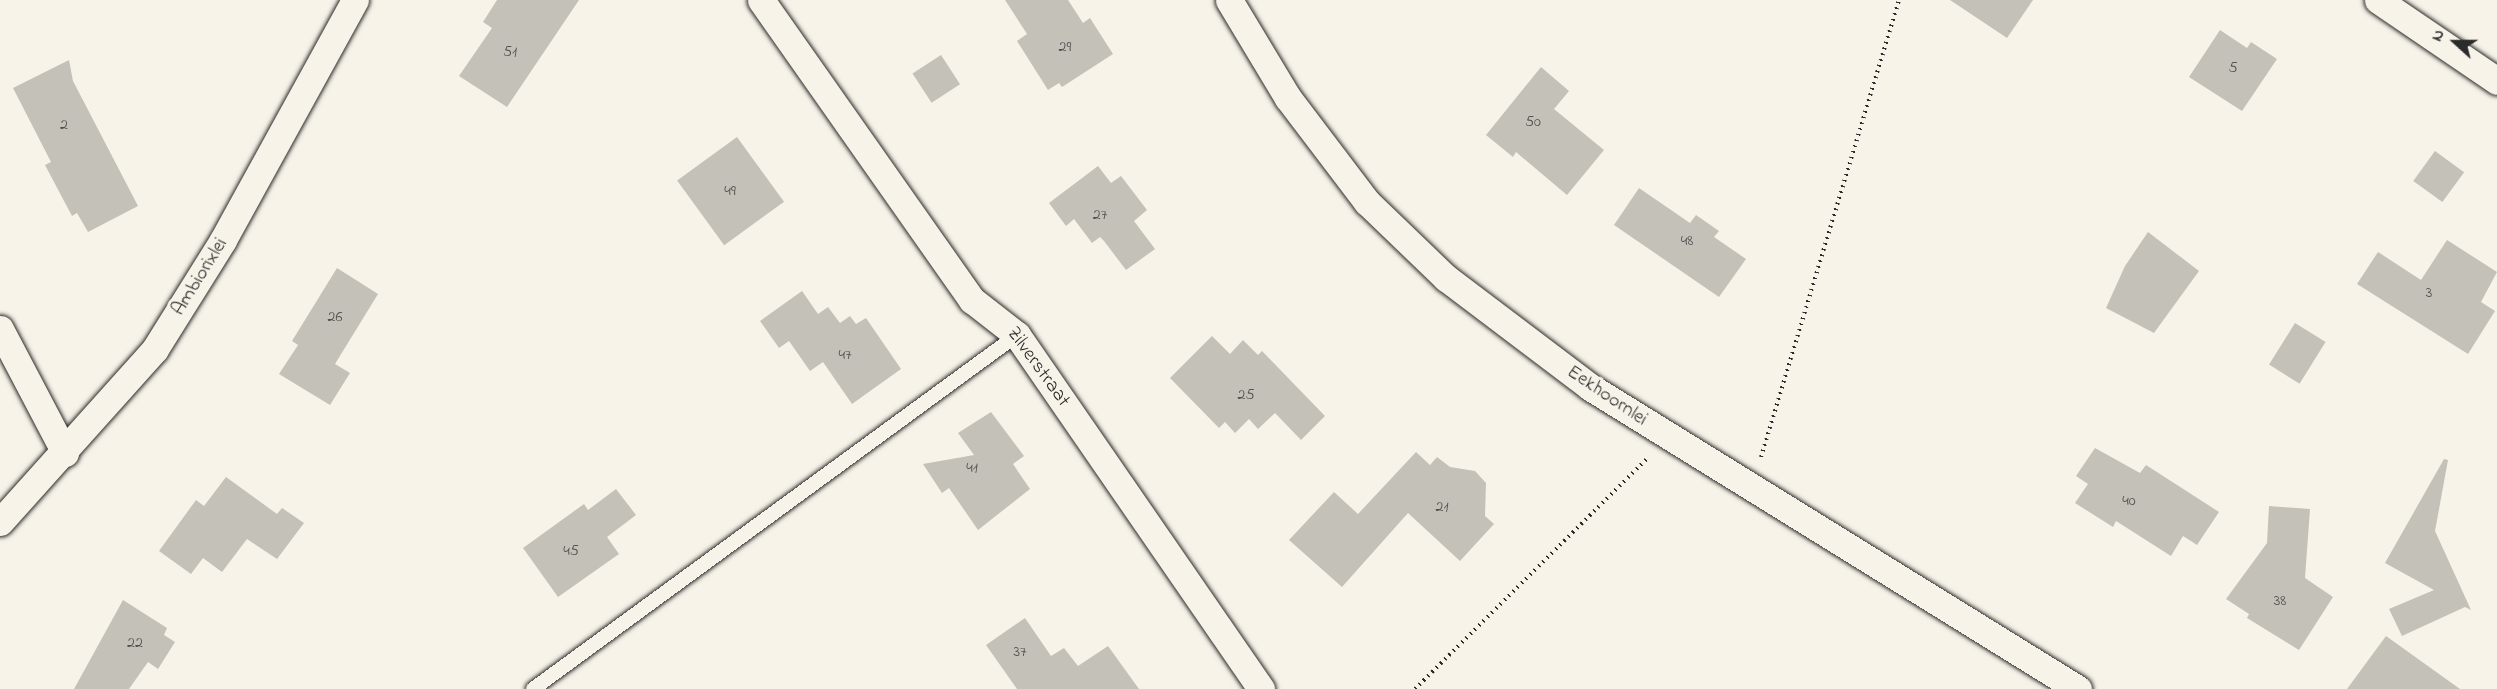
<!DOCTYPE html>
<html>
<head>
<meta charset="utf-8">
<style>
	body { margin:0 }
	#map { position:relative; width:2497px; height:689px; overflow:hidden; background:#f7f3e8; font-family:"Indie Flower",sans-serif }
	div>[style] { position:absolute }
	[style*='--x'] { left:calc(var(--x)*1px); top:calc(var(--y)*1px); width:calc(var(--w)*1px); rotate:calc(var(--a)*1deg) }
	.building>* { inset:0; background:#c4c1b9; transform-origin:0 0 }
	.path>* { height:4px; margin-top:-2px; transform-origin:0; background:repeating-linear-gradient(90deg,#2b2b2b 0 1.5px,transparent 0 6px) }
	.roads { filter:drop-shadow(0 0 2px #2b2b2b) drop-shadow(0 0 2px #2b2b2b) }
	.service>* { height:14px; margin:-7px; padding:0 7px; transform-origin:7px; border-radius:7px; background:#f7f3e8 }
	.minor>* { height:27px; margin:-13.5px; padding:0 13.5px; transform-origin:13.5px; border-radius:13.5px; background:#f7f3e8 }
	span { translate:-50% -50%; white-space:nowrap; text-align:center; line-height:1.15; -webkit-text-stroke:6px #f7f3e8; paint-order:stroke }
	.number-label { font-size:16px; color:#51504e }
	.number-label span { -webkit-text-stroke-width:0 }
	.street-label { font-size:20px; color:#2b2b2b }
	.north { position:absolute; left:2425px; top:12px; width:60px; height:60px; -webkit-text-stroke:4px #f7f3e8; paint-order:stroke; rotate:291deg; font-size:16px; font-weight:700; line-height:24px; text-align:center; color:#2b2b2b }
	.north::after { content:''; display:block; margin:auto; width:21px; height:27px; background:#2b2b2b; clip-path:polygon(50% 0,100% 100%,50% 72%,0 100%) }
</style>
</head>
<body>
<div id="map">
	<div class="building">
		<i style="clip-path:polygon(497px 0,579px 0,507px 107px,459px 76px,492px 28px,483px 22px)"></i>
		<i style="clip-path:polygon(1005px 0,1068px 0,1083px 23px,1090px 18px,1113px 54px,1062px 87px,1059px 83px,1048px 90px,1017px 41px,1027px 34px)"></i>
		<i style="clip-path:polygon(1950px 0,2033px 0,2007px 38px)"></i>
		<i style="clip-path:polygon(2220px 30px,2247px 48px,2251px 42px,2277px 59px,2242px 111px,2189px 77px)"></i>
		<i style="left:941px;top:55px;width:35px;height:34px;rotate:57deg"></i>
		<i style="clip-path:polygon(69px 60px,73px 81px,138px 206px,88px 232px,77px 213px,72px 216px,45px 165px,51px 162px,13px 88px)"></i>
		<i style="clip-path:polygon(1541px 67px,1569px 91px,1554px 109px,1604px 150px,1567px 195px,1516px 152px,1513px 157px,1486px 135px)"></i>
		<i style="left:737px;top:137px;width:80px;height:74px;rotate:54deg"></i>
		<i style="left:2435px;top:151px;width:36px;height:37px;rotate:36deg"></i>
		<i style="clip-path:polygon(1098px 166px,1111px 183px,1121px 176px,1147px 210px,1134px 221px,1155px 249px,1126px 270px,1104px 241px,1100px 237px,1092px 243px,1074px 219px,1066px 226px,1049px 203px)"></i>
		<i style="clip-path:polygon(1639px 188px,1690px 223px,1696px 215px,1719px 231px,1714px 237px,1746px 259px,1719px 297px,1614px 225px)"></i>
		<i style="clip-path:polygon(2148px 232px,2199px 271px,2154px 333px,2106px 308px,2125px 266px)"></i>
		<i style="clip-path:polygon(2447px 240px,2497px 272px,2481px 302px,2495px 311px,2468px 354px,2357px 284px,2378px 252px,2421px 280px)"></i>
		<i style="clip-path:polygon(337px 268px,378px 294px,335px 364px,350px 373px,330px 405px,279px 374px,298px 345px,292px 341px)"></i>
		<i style="clip-path:polygon(802px 291px,818px 314px,828px 307px,840px 323px,850px 316px,856px 324px,866px 318px,901px 369px,852px 404px,823px 362px,810px 371px,789px 341px,779px 348px,760px 321px)"></i>
		<i style="left:2295px;top:323px;width:36px;height:49px;rotate:32deg"></i>
		<i style="clip-path:polygon(1212px 336px,1230px 354px,1243px 340px,1258px 355px,1262px 351px,1325px 416px,1301px 440px,1275px 413px,1258px 429px,1249px 419px,1235px 433px,1225px 422px,1219px 428px,1170px 378px)"></i>
		<i style="clip-path:polygon(991px 412px,1024px 456px,1013px 464px,1030px 489px,978px 530px,949px 488px,942px 493px,923px 464px,974px 455px,958px 433px)"></i>
		<i style="clip-path:polygon(2095px 448px,2140px 473px,2146px 465px,2219px 512px,2197px 545px,2183px 536px,2171px 556px,2116px 521px,2113px 527px,2075px 503px,2088px 484px,2076px 476px)"></i>
		<i style="clip-path:polygon(1416px 452px,1430px 465px,1437px 457px,1450px 467px,1475px 471px,1486px 483px,1485px 516px,1494px 524px,1460px 561px,1408px 513px,1342px 587px,1289px 540px,1334px 492px,1358px 514px)"></i>
		<i style="clip-path:polygon(2444px 459px,2448px 460px,2435px 531px,2471px 610px,2465px 607px,2402px 636px,2389px 609px,2434px 590px,2385px 563px)"></i>
		<i style="clip-path:polygon(226px 477px,277px 514px,282px 508px,304px 523px,277px 559px,247px 539px,222px 572px,203px 558px,191px 574px,159px 551px,196px 500px,204px 506px)"></i>
		<i style="clip-path:polygon(616px 489px,636px 515px,607px 537px,619px 554px,558px 597px,523px 548px,584px 504px,588px 510px)"></i>
		<i style="clip-path:polygon(2269px 506px,2310px 509px,2305px 578px,2333px 597px,2299px 650px,2247px 618px,2249px 614px,2226px 599px,2267px 543px)"></i>
		<i style="clip-path:polygon(123px 600px,167px 628px,164px 635px,175px 642px,158px 669px,148px 662px,129px 689px,74px 689px)"></i>
		<i style="clip-path:polygon(1025px 618px,1051px 656px,1064px 648px,1078px 666px,1108px 646px,1139px 689px,1017px 689px,986px 645px)"></i>
		<i style="clip-path:polygon(2386px 636px,2460px 689px,2347px 689px)"></i>
	</div>
	<div class="path">
		<i style="--x:1761;--y:457;--w:477;--a:-73.2"></i>
		<i style="--x:1415;--y:689;--w:327;--a:-44.8"></i>
	</div>
	<div class="roads">
		<div class="service">
			<i style="--x:533;--y:689;--w:600;--a:-36.18"></i>
		</div>
		<div class="minor">
			<i style="--x:761;--y:0;--w:367;--a:54.9"></i>
			<i style="--x:972;--y:300;--w:57;--a:37.9"></i>
			<i style="--x:1017;--y:335;--w:430;--a:55.4"></i>
			<i style="--x:1229;--y:0;--w:114;--a:59"></i>
			<i style="--x:1288;--y:98;--w:131;--a:52.8"></i>
			<i style="--x:1367;--y:202;--w:110;--a:43.9"></i>
			<i style="--x:1446;--y:278;--w:181;--a:37.1"></i>
			<i style="--x:1590;--y:387;--w:574;--a:31.75"></i>
			<i style="--x:2378;--y:0;--w:144;--a:34.2"></i>
			<i style="--x:0;--y:329;--w:140;--a:62.3"></i>
			<i style="--x:0;--y:522;--w:232;--a:-48.1"></i>
			<i style="--x:155;--y:349;--w:128;--a:-58"></i>
			<i style="--x:223;--y:240;--w:274;--a:-61.2"></i>
		</div>
	</div>
	<div class="number-label">
		<span style="left:1065px;top:47px">29</span>
		<span style="left:510px;top:52px">51</span>
		<span style="left:2233px;top:68px">5</span>
		<span style="left:1533px;top:122px">50</span>
		<span style="left:64px;top:125px">2</span>
		<span style="left:730px;top:191px">49</span>
		<span style="left:1100px;top:215px">27</span>
		<span style="left:1687px;top:241px">48</span>
		<span style="left:2429px;top:293px">3</span>
		<span style="left:335px;top:317px">26</span>
		<span style="left:845px;top:355px">47</span>
		<span style="left:1246px;top:395px">25</span>
		<span style="left:972px;top:468px">41</span>
		<span style="left:2129px;top:501px">40</span>
		<span style="left:1442px;top:507px">21</span>
		<span style="left:571px;top:551px">45</span>
		<span style="left:2280px;top:601px">38</span>
		<span style="left:135px;top:643px">22</span>
		<span style="left:1020px;top:652px">37</span>
	</div>
	<div class="street-label">
		<span style="left:200px;top:277px;rotate:-58deg">Ambiorixlei</span>
		<span style="left:1038px;top:367px;rotate:54deg">Zilverstraat</span>
		<span style="left:1607px;top:396px;rotate:34deg">Eekhoornlei</span>
	</div>
	<div class="north">N</div>
</div>
</body>
</html>
